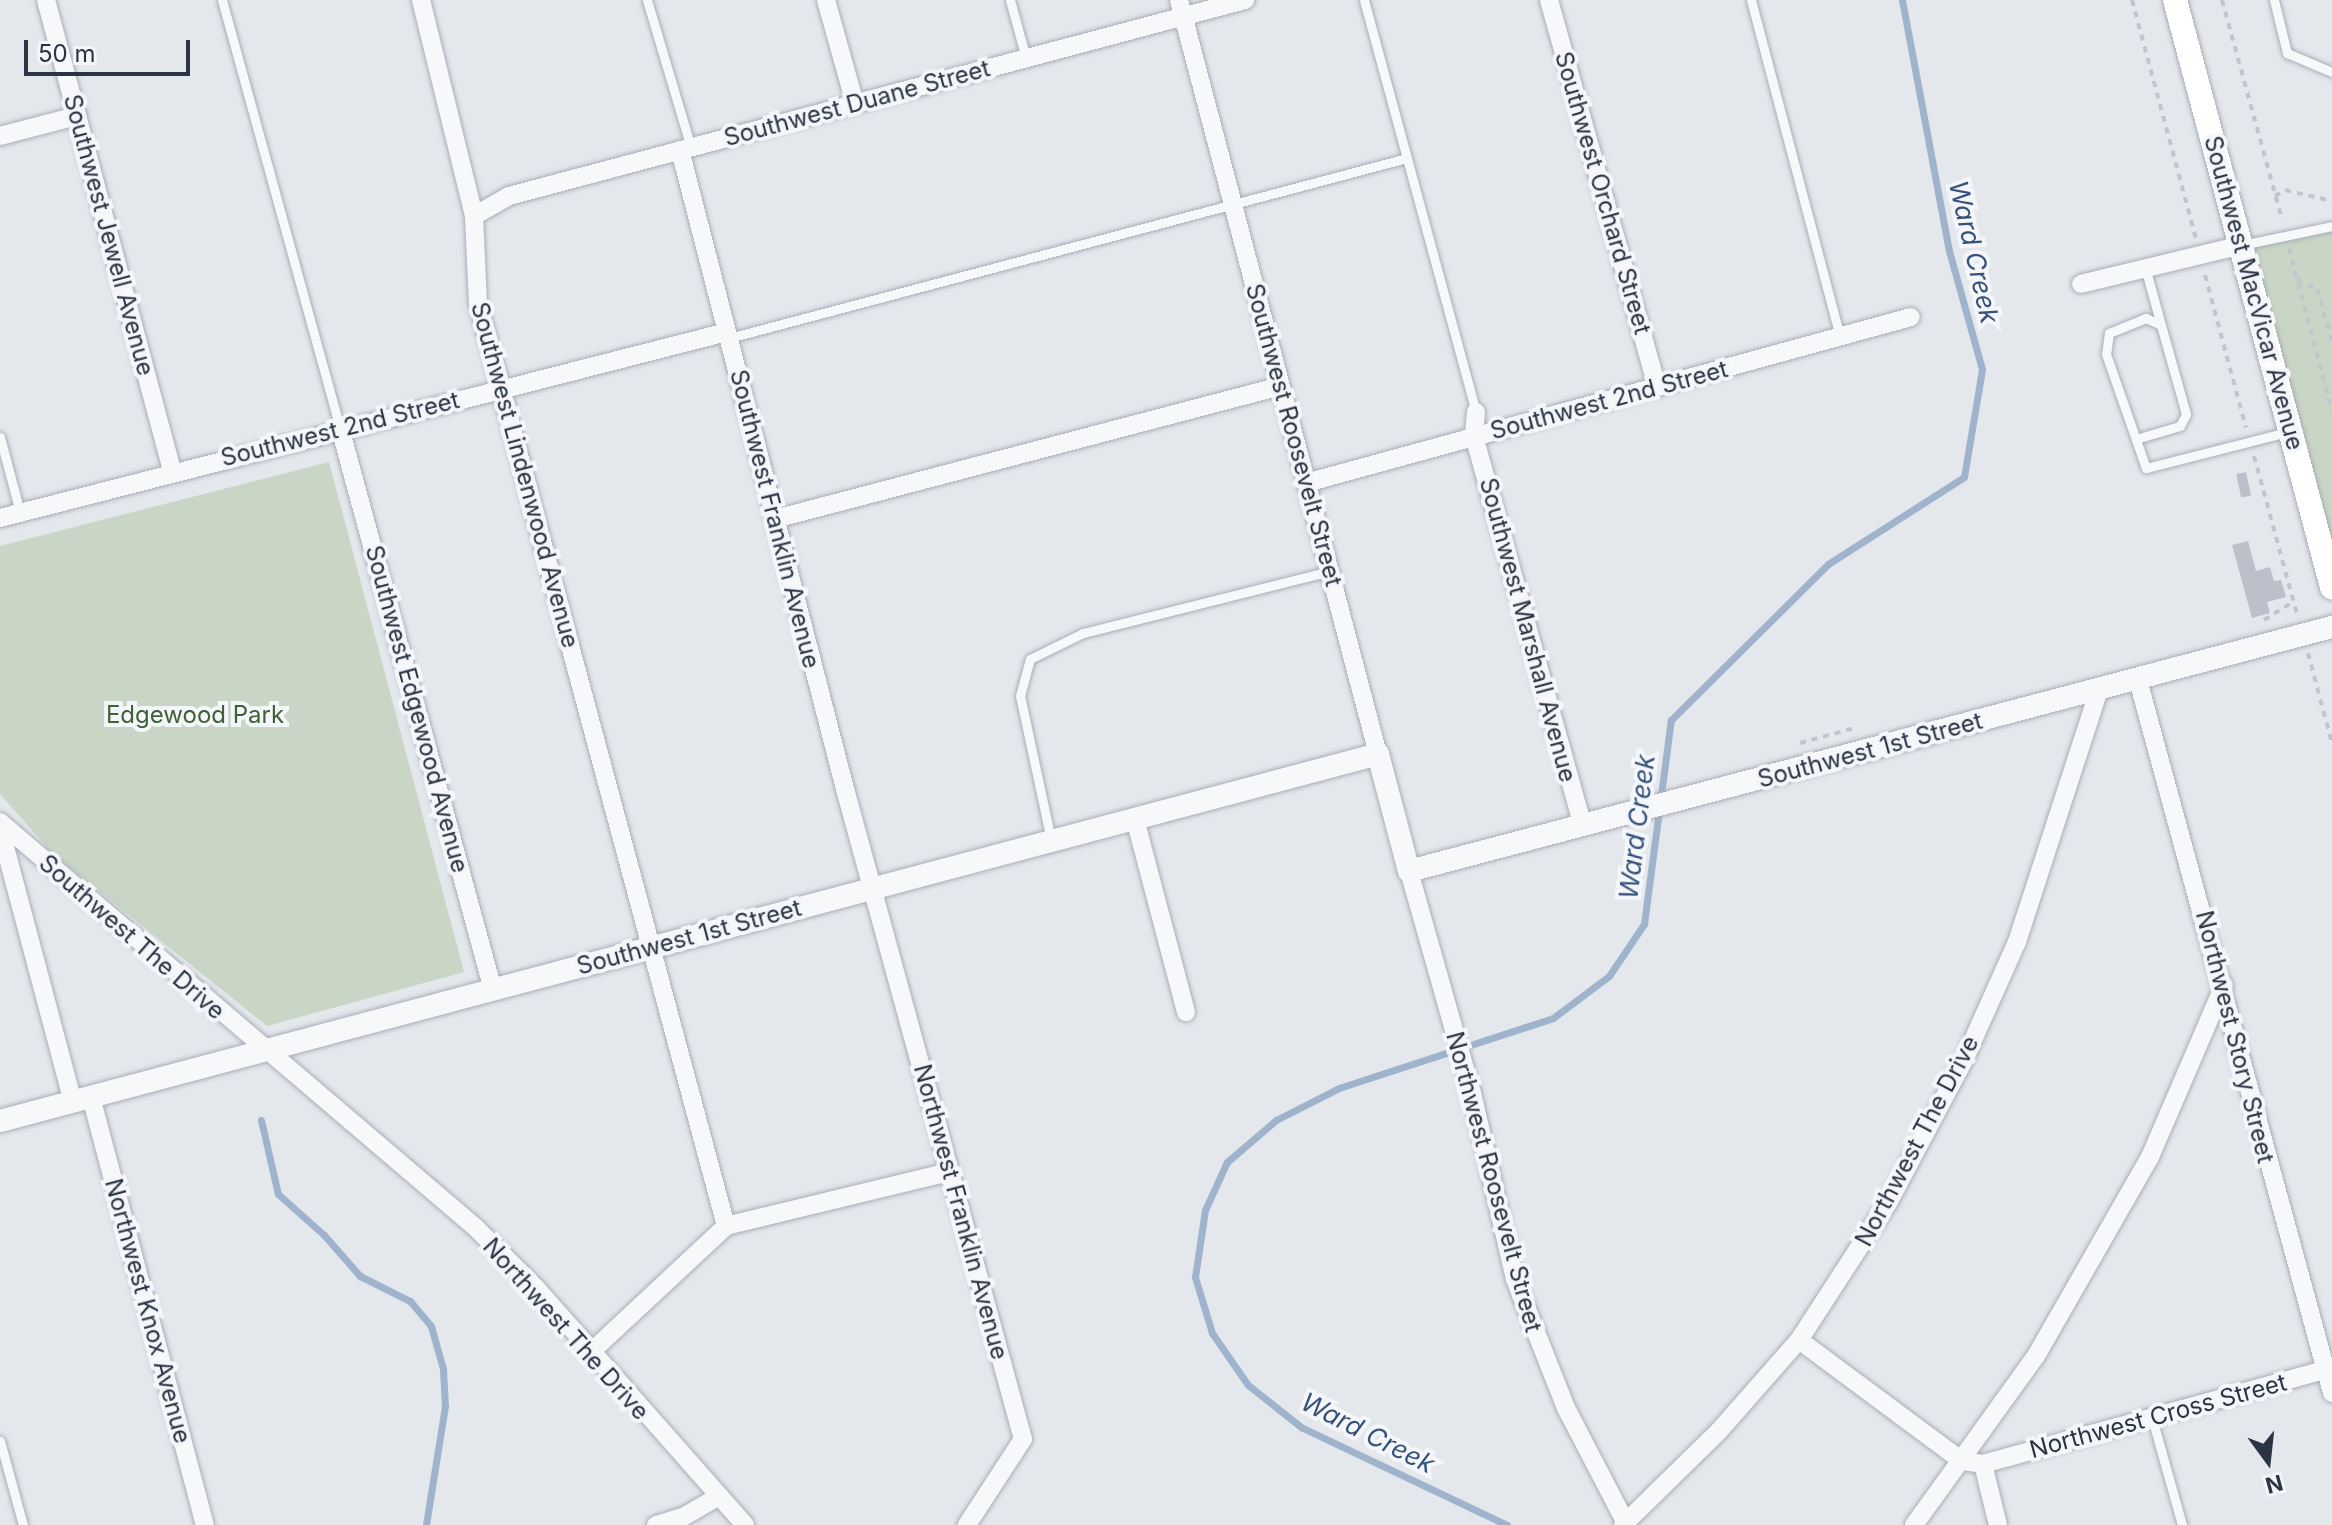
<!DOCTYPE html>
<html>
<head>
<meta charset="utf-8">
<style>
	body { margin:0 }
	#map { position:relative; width:2332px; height:1525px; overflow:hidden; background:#e4e7ec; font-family:Inter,sans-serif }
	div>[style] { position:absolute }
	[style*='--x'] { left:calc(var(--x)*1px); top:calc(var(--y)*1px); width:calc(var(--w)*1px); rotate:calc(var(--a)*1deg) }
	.green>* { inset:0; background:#c9d6c5 }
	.stream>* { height:7px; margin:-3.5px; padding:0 3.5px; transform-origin:3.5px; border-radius:3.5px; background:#9fb4cc }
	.building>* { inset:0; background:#bbc0ca; transform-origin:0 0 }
	.path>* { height:4px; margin-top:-2px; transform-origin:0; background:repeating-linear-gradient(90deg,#c2c5cb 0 6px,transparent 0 12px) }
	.roads { filter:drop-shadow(0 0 2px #a9aeb7) drop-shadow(0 0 2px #a9aeb7) }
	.service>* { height:9px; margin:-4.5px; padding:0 4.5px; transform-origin:4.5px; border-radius:4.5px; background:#f7f8fa }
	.minor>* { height:18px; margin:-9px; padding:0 9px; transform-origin:9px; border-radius:9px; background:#f7f8fa }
	.tertiary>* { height:22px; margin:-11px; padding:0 11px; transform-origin:11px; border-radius:11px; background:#f7f8fa }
	.secondary>* { height:24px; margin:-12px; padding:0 12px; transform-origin:12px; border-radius:12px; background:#fff }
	span { translate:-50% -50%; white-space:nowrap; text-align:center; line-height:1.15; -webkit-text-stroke:8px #f4f6f9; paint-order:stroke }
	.street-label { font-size:24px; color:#2b3445 }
	.park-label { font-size:24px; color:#3f6138 }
	.water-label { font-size:26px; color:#34527a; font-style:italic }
	.north { position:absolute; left:2228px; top:1421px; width:80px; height:80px; -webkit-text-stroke:6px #f4f6f9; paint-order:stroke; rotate:165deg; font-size:22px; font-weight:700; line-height:32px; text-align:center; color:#2b3445 }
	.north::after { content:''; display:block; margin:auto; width:28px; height:36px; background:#2b3445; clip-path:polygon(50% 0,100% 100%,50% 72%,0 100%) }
	.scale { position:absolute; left:24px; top:40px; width:166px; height:36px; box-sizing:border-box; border:4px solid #2b3445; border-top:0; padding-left:10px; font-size:24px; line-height:28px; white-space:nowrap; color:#2b3445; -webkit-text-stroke:6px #f4f6f9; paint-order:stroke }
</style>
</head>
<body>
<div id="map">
	<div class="green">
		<i style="clip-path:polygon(2332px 226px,2332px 578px,2242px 245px)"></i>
		<i style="clip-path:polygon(329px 462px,464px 972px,267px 1026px,53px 854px,0 794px,0 546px)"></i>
	</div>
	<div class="stream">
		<i style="--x:261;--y:1120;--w:76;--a:77.1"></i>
		<i style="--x:278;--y:1194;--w:62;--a:41.7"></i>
		<i style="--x:324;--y:1235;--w:55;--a:48.7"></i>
		<i style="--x:360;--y:1276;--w:56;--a:26.6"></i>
		<i style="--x:410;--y:1301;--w:33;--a:50"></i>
		<i style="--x:431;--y:1326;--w:45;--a:74.4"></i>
		<i style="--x:443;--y:1369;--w:37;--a:87"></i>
		<i style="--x:445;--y:1406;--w:121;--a:99.1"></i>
		<i style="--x:1507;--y:1525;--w:228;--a:-154.6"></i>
		<i style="--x:1301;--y:1427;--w:68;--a:-141.6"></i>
		<i style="--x:1248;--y:1385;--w:63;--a:-124.7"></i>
		<i style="--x:1212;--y:1333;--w:59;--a:-106.9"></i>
		<i style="--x:1195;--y:1277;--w:68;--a:-81.5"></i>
		<i style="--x:1205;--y:1210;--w:53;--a:-65.4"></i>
		<i style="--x:1227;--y:1162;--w:65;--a:-40.6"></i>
		<i style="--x:1276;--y:1120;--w:71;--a:-26.9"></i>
		<i style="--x:1339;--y:1088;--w:225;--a:-18.1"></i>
		<i style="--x:1553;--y:1018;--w:70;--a:-36.9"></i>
		<i style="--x:1609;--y:976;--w:63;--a:-56.1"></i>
		<i style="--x:1644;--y:924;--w:206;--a:-82.5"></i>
		<i style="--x:1671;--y:720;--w:221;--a:-44.8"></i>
		<i style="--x:1828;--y:564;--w:161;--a:-32.6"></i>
		<i style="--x:1964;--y:477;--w:109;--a:-80.5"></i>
		<i style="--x:1982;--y:369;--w:123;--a:-105.6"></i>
		<i style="--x:1949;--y:251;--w:255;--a:-100.6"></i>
	</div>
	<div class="building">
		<i style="left:2246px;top:472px;width:24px;height:10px;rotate:78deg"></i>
		<i style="clip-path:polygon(2248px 541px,2256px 571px,2270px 567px,2274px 581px,2281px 580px,2286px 597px,2267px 602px,2270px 613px,2252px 618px,2232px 545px)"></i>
	</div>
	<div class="path">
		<i style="--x:2132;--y:0;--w:247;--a:75"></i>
		<i style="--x:2222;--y:0;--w:228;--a:74.7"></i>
		<i style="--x:2275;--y:196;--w:12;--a:-31"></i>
		<i style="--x:2285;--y:190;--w:48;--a:13.2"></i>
		<i style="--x:2289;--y:248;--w:170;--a:75.3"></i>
		<i style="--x:2205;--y:275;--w:158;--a:75"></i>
		<i style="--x:2297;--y:279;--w:22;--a:27"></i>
		<i style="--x:2317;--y:289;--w:54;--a:73.9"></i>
		<i style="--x:2254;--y:456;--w:164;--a:74.8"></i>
		<i style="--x:2264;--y:620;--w:34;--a:-32"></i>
		<i style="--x:2308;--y:653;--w:93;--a:75.1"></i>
		<i style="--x:1800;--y:743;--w:60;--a:-15.4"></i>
	</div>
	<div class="roads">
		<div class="service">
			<i style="--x:222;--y:0;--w:444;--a:74.6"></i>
			<i style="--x:647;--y:0;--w:154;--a:73.4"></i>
			<i style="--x:1010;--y:0;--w:60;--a:74.6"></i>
			<i style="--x:1364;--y:0;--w:427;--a:74.8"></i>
			<i style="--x:1751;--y:0;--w:348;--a:75.2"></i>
			<i style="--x:2274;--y:0;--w:55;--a:76.2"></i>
			<i style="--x:2287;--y:53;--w:49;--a:22.9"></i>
			<i style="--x:2242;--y:245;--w:92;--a:-11.9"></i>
			<i style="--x:2145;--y:267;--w:60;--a:74.6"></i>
			<i style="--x:729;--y:338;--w:701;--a:-14.87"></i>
			<i style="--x:0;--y:437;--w:78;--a:75.1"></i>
			<i style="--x:2136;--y:439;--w:46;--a:-16.5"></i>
			<i style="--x:2180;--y:426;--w:13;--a:-63"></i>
			<i style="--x:2186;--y:414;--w:92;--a:-105.7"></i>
			<i style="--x:2161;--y:325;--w:17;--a:-155"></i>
			<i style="--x:2146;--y:318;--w:40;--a:158"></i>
			<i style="--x:2109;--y:333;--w:21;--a:98"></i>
			<i style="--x:2106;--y:354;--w:121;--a:70.7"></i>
			<i style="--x:2146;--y:468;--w:146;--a:-14.3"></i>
			<i style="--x:1051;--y:840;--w:147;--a:-102.1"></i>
			<i style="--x:1020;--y:696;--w:38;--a:-75"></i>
			<i style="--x:1030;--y:659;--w:59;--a:-26.1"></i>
			<i style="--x:1083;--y:633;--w:254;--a:-14.1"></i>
			<i style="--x:2152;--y:1418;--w:111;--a:74.3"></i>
			<i style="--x:0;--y:1441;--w:87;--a:74.7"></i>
		</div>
		<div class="minor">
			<i style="--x:46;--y:0;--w:488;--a:75"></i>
			<i style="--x:421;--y:0;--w:222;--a:76.2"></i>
			<i style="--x:474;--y:216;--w:87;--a:87.4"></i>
			<i style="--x:478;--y:303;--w:956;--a:74.96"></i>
			<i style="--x:826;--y:0;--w:108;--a:74.4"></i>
			<i style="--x:1179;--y:0;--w:780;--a:75.22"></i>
			<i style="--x:1549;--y:0;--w:402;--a:74.4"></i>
			<i style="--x:0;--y:136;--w:80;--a:-14.6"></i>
			<i style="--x:680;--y:150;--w:660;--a:75.52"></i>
			<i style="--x:845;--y:789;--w:674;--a:74.69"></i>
			<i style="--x:1023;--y:1439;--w:103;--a:123.1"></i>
			<i style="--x:474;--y:216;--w:40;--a:-29.7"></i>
			<i style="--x:509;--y:196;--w:762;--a:-14.91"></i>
			<i style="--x:2081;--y:284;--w:166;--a:-13.6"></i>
			<i style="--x:1476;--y:412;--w:24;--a:95"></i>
			<i style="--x:1474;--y:436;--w:403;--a:74.4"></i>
			<i style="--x:340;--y:428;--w:582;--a:74.77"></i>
			<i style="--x:1306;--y:483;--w:627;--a:-15.34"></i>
			<i style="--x:0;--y:518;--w:750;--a:-14.35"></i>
			<i style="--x:775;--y:519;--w:523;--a:-14.73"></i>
			<i style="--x:2138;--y:680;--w:739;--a:74.78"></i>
			<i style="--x:1135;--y:819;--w:200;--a:75.2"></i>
			<i style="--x:0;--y:822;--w:626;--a:40.46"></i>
			<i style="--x:476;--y:1228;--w:85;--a:45"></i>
			<i style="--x:536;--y:1288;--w:316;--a:48.6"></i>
			<i style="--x:0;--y:828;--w:284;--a:75.1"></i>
			<i style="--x:1409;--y:871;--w:231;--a:74.2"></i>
			<i style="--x:1472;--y:1093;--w:191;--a:77"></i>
			<i style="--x:1515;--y:1279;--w:139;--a:68.4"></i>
			<i style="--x:1566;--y:1408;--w:132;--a:62.5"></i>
			<i style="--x:91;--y:1097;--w:443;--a:75.1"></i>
			<i style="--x:1799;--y:1340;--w:203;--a:36.6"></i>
			<i style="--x:1962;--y:1461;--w:21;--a:8"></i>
			<i style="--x:1983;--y:1464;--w:362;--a:-15.4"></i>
			<i style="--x:591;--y:1352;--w:185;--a:-43"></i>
			<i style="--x:726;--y:1226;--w:229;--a:-13.6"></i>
			<i style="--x:1983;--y:1464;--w:63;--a:76.2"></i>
			<i style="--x:656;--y:1525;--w:28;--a:-17"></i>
			<i style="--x:683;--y:1517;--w:38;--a:-30"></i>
			<i style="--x:1623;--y:1525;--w:134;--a:-44.4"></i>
			<i style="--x:1719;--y:1431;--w:121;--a:-48.7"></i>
			<i style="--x:1799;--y:1340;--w:163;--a:-57"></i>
			<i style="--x:1888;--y:1203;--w:164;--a:-62"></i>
			<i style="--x:1965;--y:1058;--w:127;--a:-65.9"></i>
			<i style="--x:2017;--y:942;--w:265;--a:-72"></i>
			<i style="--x:1914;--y:1525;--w:208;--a:-54.2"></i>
			<i style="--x:2036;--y:1356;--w:229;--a:-60.2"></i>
			<i style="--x:2150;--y:1157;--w:187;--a:-66.7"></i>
		</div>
		<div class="tertiary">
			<i style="--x:0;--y:1121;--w:1426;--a:-14.91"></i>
			<i style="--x:1378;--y:754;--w:121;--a:75.2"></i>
			<i style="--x:1409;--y:871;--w:955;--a:-14.81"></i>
		</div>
		<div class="secondary">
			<i style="--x:2175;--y:0;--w:608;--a:75.03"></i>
		</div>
	</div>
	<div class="street-label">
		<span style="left:857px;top:103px;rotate:-15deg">Southwest Duane Street</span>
		<span style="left:1603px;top:193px;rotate:74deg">Southwest Orchard Street</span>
		<span style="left:109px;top:235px;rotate:75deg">Southwest Jewell Avenue</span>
		<span style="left:2254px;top:293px;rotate:75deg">Southwest MacVicar Avenue</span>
		<span style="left:1609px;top:400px;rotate:-15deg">Southwest 2nd Street</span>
		<span style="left:340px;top:429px;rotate:-14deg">Southwest 2nd Street</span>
		<span style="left:1294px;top:435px;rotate:75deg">Southwest Roosevelt Street</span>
		<span style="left:525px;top:475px;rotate:75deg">Southwest Lindenwood Avenue</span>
		<span style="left:775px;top:519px;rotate:76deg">Southwest Franklin Avenue</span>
		<span style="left:1528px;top:630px;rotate:75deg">Southwest Marshall Avenue</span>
		<span style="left:417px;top:709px;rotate:75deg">Southwest Edgewood Avenue</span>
		<span style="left:1870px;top:750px;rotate:-15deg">Southwest 1st Street</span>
		<span style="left:132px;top:937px;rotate:41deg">Southwest The Drive</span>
		<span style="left:689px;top:937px;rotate:-15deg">Southwest 1st Street</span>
		<span style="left:2235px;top:1037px;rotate:76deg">Northwest Story Street</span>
		<span style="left:1917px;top:1141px;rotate:-62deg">Northwest The Drive</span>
		<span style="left:1494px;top:1182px;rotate:75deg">Northwest Roosevelt Street</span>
		<span style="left:961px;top:1212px;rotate:75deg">Northwest Franklin Avenue</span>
		<span style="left:148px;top:1311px;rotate:75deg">Northwest Knox Avenue</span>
		<span style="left:566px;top:1329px;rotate:48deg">Northwest The Drive</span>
		<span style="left:2158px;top:1416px;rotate:-15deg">Northwest Cross Street</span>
	</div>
	<div class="park-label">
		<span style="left:195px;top:715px">Edgewood Park</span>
	</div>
	<div class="water-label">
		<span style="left:1974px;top:252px;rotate:77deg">Ward Creek</span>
		<span style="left:1637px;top:827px;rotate:-83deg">Ward Creek</span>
		<span style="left:1368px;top:1433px;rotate:27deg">Ward Creek</span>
	</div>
	<div class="north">N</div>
	<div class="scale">50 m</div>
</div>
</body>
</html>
